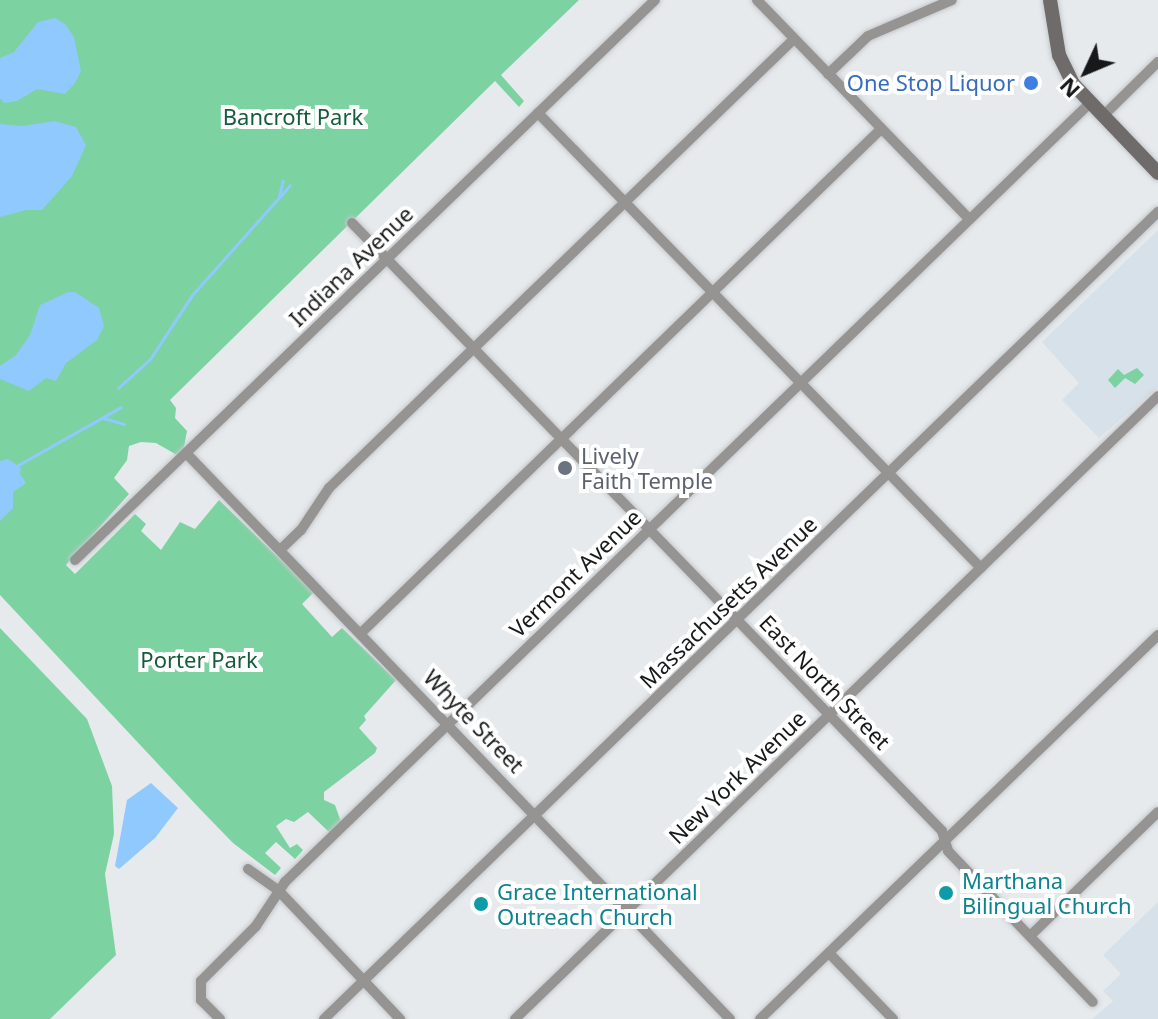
<!DOCTYPE html>
<html>
<head>
<meta charset="utf-8">
<style>
	body { margin:0 }
	#map { position:relative; width:1158px; height:1019px; overflow:hidden; background:#e6eaed; font-family:"Noto Sans",sans-serif }
	div>[style] { position:absolute }
	[style*='--x'] { left:calc(var(--x)*1px); top:calc(var(--y)*1px); width:calc(var(--w)*1px); rotate:calc(var(--a)*1deg) }
	.built>* { inset:0; background:#d7e1ea }
	.green>* { inset:0; background:#7dd2a1 }
	.water>* { inset:0; background:#8fc9fe }
	.stream>* { height:3px; margin:-1.5px; padding:0 1.5px; transform-origin:1.5px; border-radius:1.5px; background:#8fc9fe }
	.roads { filter:drop-shadow(0 0 2px #c5c8cb) drop-shadow(0 0 2px #c5c8cb) }
	.street>* { height:10px; margin:-5px; padding:0 5px; transform-origin:5px; border-radius:5px; background:#969493 }
	.secondary>* { height:14px; margin:-7px; padding:0 7px; transform-origin:7px; border-radius:7px; background:#6e6b6a }
	.dots>* { width:22px; height:22px; translate:-50% -50%; box-sizing:border-box; border:4px solid #fff; border-radius:50% }
	span { translate:-50% -50%; white-space:nowrap; text-align:center; line-height:1.15; -webkit-text-stroke:8px #fff; paint-order:stroke }
	.shop-label { font-size:22px; color:#366cbe }
	.right { translate:-100% -50%; text-align:right }
	.park-label { font-size:22px; color:#155c3a }
	.street-label { font-size:22px; color:#171819 }
	.worship-label { font-size:22px; color:#5b616d }
	.left { translate:0 -50%; text-align:left }
	.culture-label { font-size:22px; color:#0d838f }
	.north { position:absolute; left:1046px; top:32px; width:80px; height:80px; -webkit-text-stroke:6px #fff; paint-order:stroke; rotate:226deg; font-size:22px; font-weight:700; line-height:32px; text-align:center; color:#171819 }
	.north::after { content:''; display:block; margin:auto; width:28px; height:36px; background:#171819; clip-path:polygon(50% 0,100% 100%,50% 72%,0 100%) }
</style>
</head>
<body>
<div id="map">
	<div class="built">
		<i style="clip-path:polygon(1158px 230px,1158px 387px,1099px 438px,1062px 400px,1079px 383px,1042px 342px)"></i>
		<i style="clip-path:polygon(1158px 902px,1158px 1019px,1092px 1019px,1113px 1001px,1103px 991px,1121px 974px,1103px 955px)"></i>
	</div>
	<div class="green">
		<i style="clip-path:polygon(0 0,579px 0,501px 75px,524px 101px,519px 107px,495px 81px,170px 400px,176px 408px,175px 418px,187px 431px,184px 447px,177px 455px,156px 443px,141px 442px,129px 446px,127px 460px,114px 478px,129px 494px,66px 565px,75px 574px,135px 514px,146px 524px,141px 531px,161px 550px,180px 522px,195px 529px,219px 500px,314px 592px,302px 604px,332px 637px,342px 628px,396px 680px,364px 716px,366px 720px,359px 728px,377px 748px,375px 753px,324px 792px,324px 800px,335px 805px,341px 822px,330px 833px,308px 812px,294px 822px,286px 819px,276px 826px,290px 848px,297px 844px,303px 850px,295px 859px,276px 842px,265px 853px,281px 868px,275px 875px,233px 843px,200px 809px,0 595px)"></i>
		<i style="clip-path:polygon(1137px 368px,1144px 375px,1135px 384px,1125px 378px,1115px 388px,1108px 380px,1118px 369px,1124px 375px)"></i>
		<i style="clip-path:polygon(0 628px,87px 719px,112px 786px,114px 834px,105px 874px,116px 955px,50px 1019px,0 1019px)"></i>
	</div>
	<div class="water">
		<i style="clip-path:polygon(55px 18px,65px 24px,74px 37px,81px 71px,75px 83px,65px 94px,37px 89px,17px 101px,4px 103px,0 98px,0 58px,14px 52px,38px 22px)"></i>
		<i style="clip-path:polygon(55px 121px,76px 127px,86px 145px,72px 176px,42px 210px,26px 210px,0 217px,0 124px,22px 126px)"></i>
		<i style="clip-path:polygon(68px 292px,75px 292px,99px 308px,104px 326px,97px 340px,66px 363px,56px 381px,46px 378px,29px 391px,0 379px,0 366px,16px 355px,30px 335px,40px 305px)"></i>
		<i style="clip-path:polygon(8px 459px,21px 468px,20px 474px,26px 483px,13px 492px,13px 508px,0 521px,0 461px)"></i>
		<i style="clip-path:polygon(151px 783px,178px 808px,155px 838px,119px 869px,115px 866px,127px 800px)"></i>
	</div>
	<div class="stream">
		<i style="--x:279;--y:196;--w:16;--a:-76"></i>
		<i style="--x:118;--y:388;--w:43;--a:-42.2"></i>
		<i style="--x:150;--y:359;--w:77;--a:-56.7"></i>
		<i style="--x:192;--y:295;--w:147;--a:-48.3"></i>
		<i style="--x:104;--y:418;--w:21;--a:17"></i>
		<i style="--x:18;--y:465;--w:118;--a:-29.4"></i>
	</div>
	<div class="roads">
		<div class="street">
			<i style="--x:757;--y:0;--w:305;--a:45.9"></i>
			<i style="--x:828;--y:74;--w:55;--a:-43.5"></i>
			<i style="--x:868;--y:36;--w:91;--a:-23.2"></i>
			<i style="--x:538;--y:113;--w:635;--a:45.77"></i>
			<i style="--x:1103;--y:116;--w:77;--a:-44.5"></i>
			<i style="--x:352;--y:223;--w:847;--a:45.86"></i>
			<i style="--x:942;--y:831;--w:21;--a:73"></i>
			<i style="--x:948;--y:851;--w:209;--a:46.2"></i>
			<i style="--x:186;--y:453;--w:785;--a:46.14"></i>
			<i style="--x:280;--y:550;--w:29;--a:-44"></i>
			<i style="--x:301;--y:530;--w:50;--a:-56.3"></i>
			<i style="--x:329;--y:488;--w:646;--a:-44"></i>
			<i style="--x:75;--y:560;--w:806;--a:-43.99"></i>
			<i style="--x:361;--y:633;--w:724;--a:-44.1"></i>
			<i style="--x:248;--y:869;--w:37;--a:35"></i>
			<i style="--x:278;--y:890;--w:178;--a:46.6"></i>
			<i style="--x:1030;--y:936;--w:178;--a:-44.1"></i>
			<i style="--x:829;--y:953;--w:92;--a:45.9"></i>
			<i style="--x:220;--y:1019;--w:27;--a:-135"></i>
			<i style="--x:201;--y:1000;--w:19;--a:-90"></i>
			<i style="--x:201;--y:981;--w:78;--a:-45"></i>
			<i style="--x:256;--y:926;--w:53;--a:-56.6"></i>
			<i style="--x:285;--y:882;--w:1120;--a:-44.06"></i>
			<i style="--x:324;--y:1019;--w:1161;--a:-44.06"></i>
			<i style="--x:515;--y:1019;--w:895;--a:-44.09"></i>
			<i style="--x:760;--y:1019;--w:553;--a:-43.97"></i>
		</div>
		<div class="secondary">
			<i style="--x:1050;--y:0;--w:56;--a:80.7"></i>
			<i style="--x:1059;--y:55;--w:32;--a:64"></i>
			<i style="--x:1073;--y:84;--w:123;--a:46.3"></i>
		</div>
	</div>
	<div class="dots">
		<i style="left:1031px;top:83px;background:#3f7fe0"></i>
		<i style="left:565px;top:468px;background:#6b7280"></i>
		<i style="left:946px;top:893px;background:#0f9aa8"></i>
		<i style="left:481px;top:904px;background:#0f9aa8"></i>
	</div>
	<div class="shop-label">
		<span class="right" style="left:1015px;top:83px">One Stop Liquor</span>
	</div>
	<div class="park-label">
		<span style="left:293px;top:117px">Bancroft Park</span>
		<span style="left:199px;top:660px">Porter Park</span>
	</div>
	<div class="street-label">
		<span style="left:351px;top:266px;rotate:-44deg">Indiana Avenue</span>
		<span style="left:575px;top:573px;rotate:-44deg">Vermont Avenue</span>
		<span style="left:728px;top:602px;rotate:-44deg">Massachusetts Avenue</span>
		<span style="left:825px;top:682px;rotate:46deg">East North Street</span>
		<span style="left:474px;top:721px;rotate:46deg">Whyte Street</span>
		<span style="left:737px;top:777px;rotate:-44deg">New York Avenue</span>
	</div>
	<div class="worship-label">
		<span class="left" style="left:581px;top:468px">Lively<br>Faith Temple</span>
	</div>
	<div class="culture-label">
		<span class="left" style="left:962px;top:893px">Marthana<br>Bilingual Church</span>
		<span class="left" style="left:497px;top:904px">Grace International<br>Outreach Church</span>
	</div>
	<div class="north">N</div>
</div>
</body>
</html>
